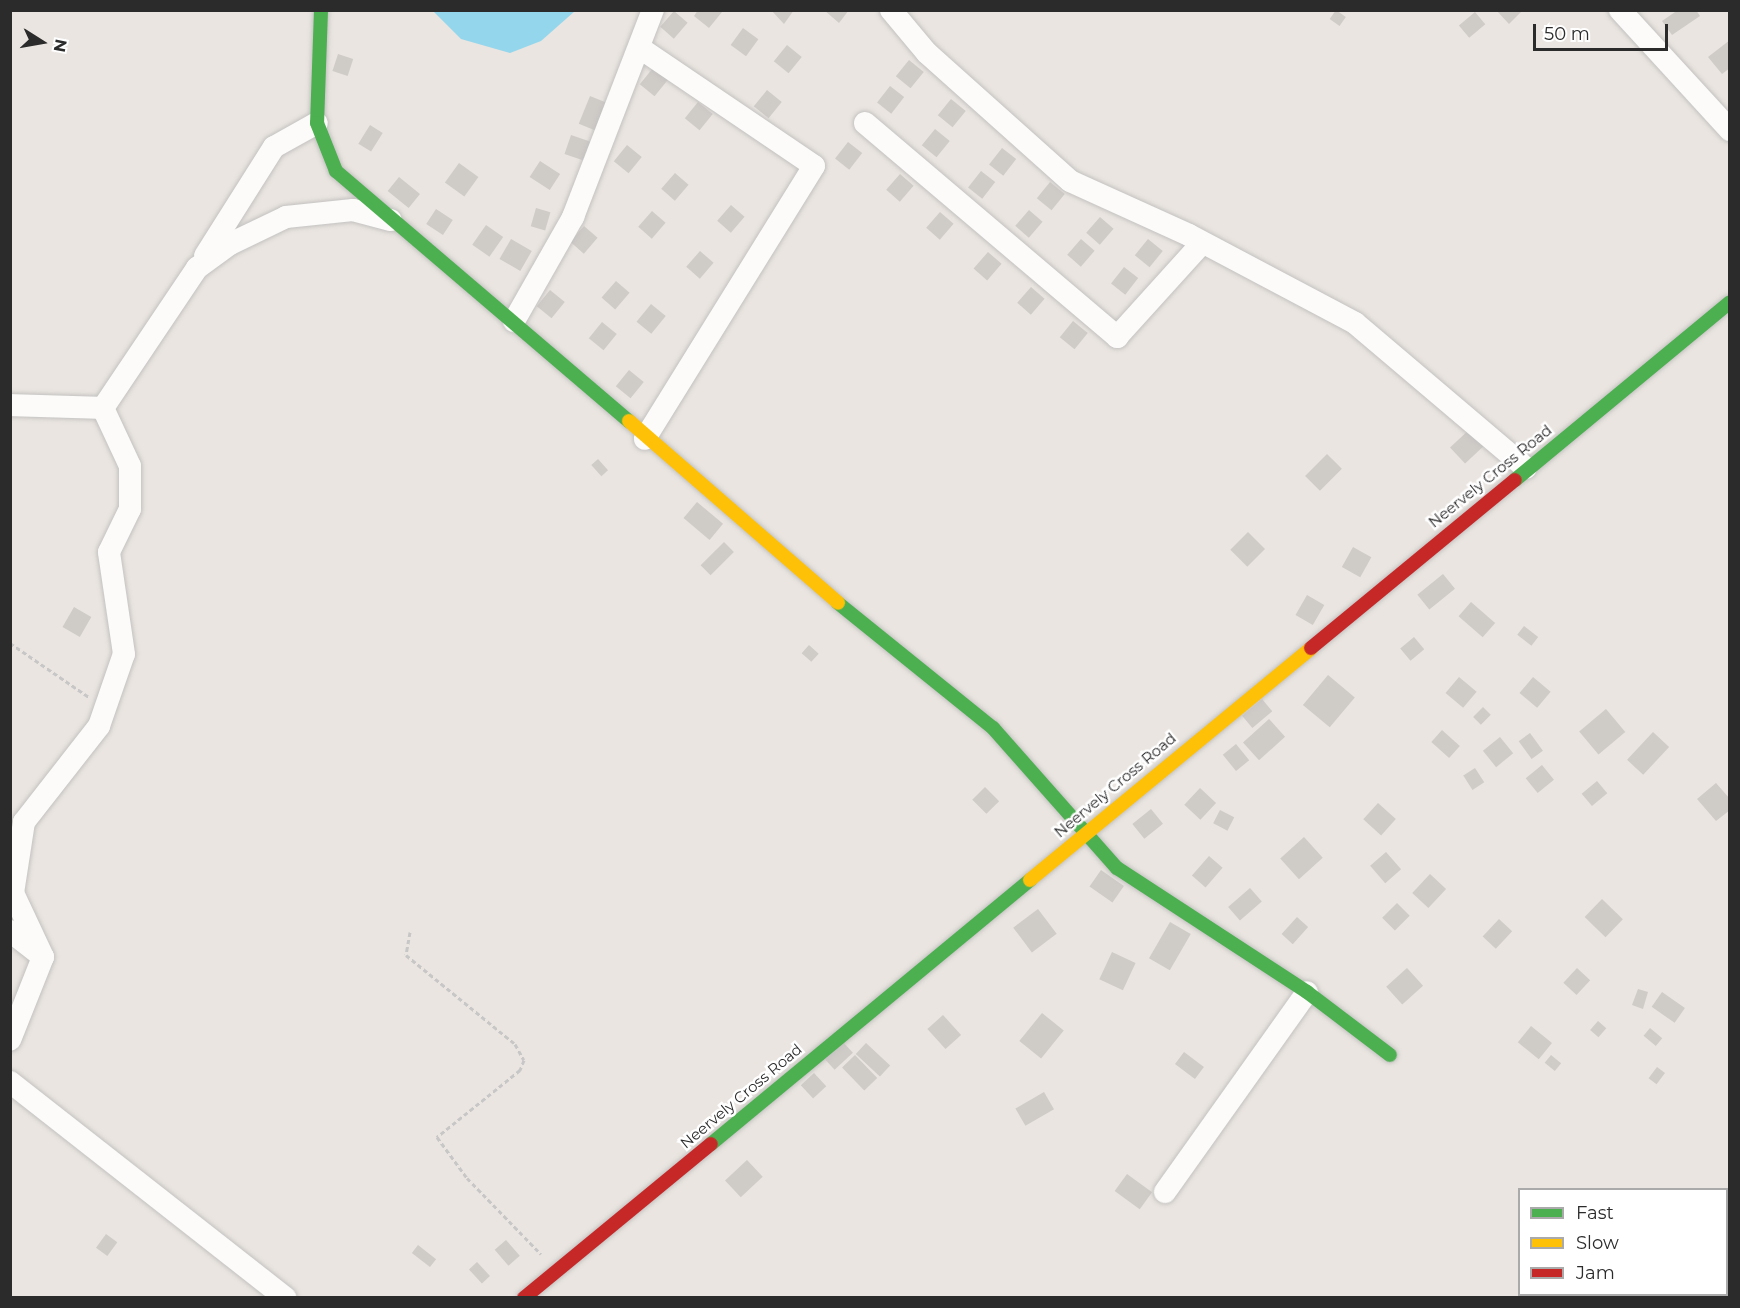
<!DOCTYPE html>
<html>
<head>
<meta charset="utf-8">
<style>
	body { margin:0 }
	#map { position:relative; width:1740px; height:1308px; overflow:hidden; background:#eae5e0; font-family:Montserrat,sans-serif }
	div>[style] { position:absolute }
	[style*='--x'] { left:calc(var(--x)*1px); top:calc(var(--y)*1px); width:calc(var(--w)*1px); rotate:calc(var(--a)*1deg) }
	.water>* { inset:0; background:#94d6ec }
	.building>* { inset:0; background:#cfcbc7; transform-origin:0 0 }
	.path>* { height:3px; margin-top:-1.5px; transform-origin:0; background:repeating-linear-gradient(90deg,#c8c7c7 0 4.5px,transparent 0 7.5px) }
	.roads { filter:drop-shadow(0 0 2px #c3c2c1) drop-shadow(0 0 2px #c3c2c1) }
	.street>* { height:22px; margin:-11px; padding:0 11px; transform-origin:11px; border-radius:11px; background:#fcfbfa }
	.fast>* { height:14px; margin:-7px; padding:0 7px; transform-origin:7px; border-radius:7px; background:#4caf50 }
	.slow>* { height:14px; margin:-7px; padding:0 7px; transform-origin:7px; border-radius:7px; background:#ffc107 }
	.jam>* { height:14px; margin:-7px; padding:0 7px; transform-origin:7px; border-radius:7px; background:#c62828 }
	span { translate:-50% -50%; white-space:nowrap; text-align:center; line-height:1.15; -webkit-text-stroke:5px #fff; paint-order:stroke }
	.street-label { font-size:15px; color:#2b2b2b }
	.frame { position:absolute; inset:0; border:12px solid #2b2b2b; pointer-events:none }
	.legend { position:absolute; left:1518px; top:1188px; width:210px; height:108px; box-sizing:border-box; background:#fff; border:2px solid #aaa; margin:0; padding:8px 10px; list-style:none; font-size:18px; color:#2b2b2b }
	.legend li { display:flex; align-items:center; gap:12px; height:30px }
	.legend b { width:30px; border:2px solid #aaa }
	.north { position:absolute; left:12px; top:12px; width:60px; height:60px; -webkit-text-stroke:4px #fff; paint-order:stroke; rotate:101deg; font-size:16px; font-weight:700; line-height:24px; text-align:center; color:#2b2b2b }
	.north::after { content:''; display:block; margin:auto; width:21px; height:27px; background:#2b2b2b; clip-path:polygon(50% 0,100% 100%,50% 72%,0 100%) }
	.scale { position:absolute; left:1533px; top:24px; width:135px; height:27px; box-sizing:border-box; border:3px solid #2b2b2b; border-top:0; padding-left:8px; font-size:18px; line-height:21px; white-space:nowrap; color:#2b2b2b; -webkit-text-stroke:4px #fff; paint-order:stroke }
</style>
</head>
<body>
<div id="map">
	<div class="water">
		<i style="clip-path:polygon(433px 11px,575px 11px,541px 41px,510px 53px,461px 39px)"></i>
	</div>
	<div class="building">
		<i style="clip-path:polygon(698px 10px,720px 10px,722px 12px,709px 28px,694px 16px)"></i>
		<i style="clip-path:polygon(771px 10px,794px 10px,784px 24px)"></i>
		<i style="clip-path:polygon(824px 10px,849px 10px,839px 23px)"></i>
		<i style="left:1336px;top:10px;width:12px;height:11px;rotate:35deg"></i>
		<i style="clip-path:polygon(1496px 10px,1523px 10px,1509px 24px)"></i>
		<i style="clip-path:polygon(1678px 10px,1696px 10px,1700px 16px,1672px 35px,1662px 21px)"></i>
		<i style="left:674px;top:11px;width:18px;height:21px;rotate:41deg"></i>
		<i style="left:1475px;top:12px;width:16px;height:21px;rotate:50deg"></i>
		<i style="left:743px;top:28px;width:19px;height:21px;rotate:36deg"></i>
		<i style="clip-path:polygon(1730px 40px,1730px 68px,1722px 74px,1708px 57px)"></i>
		<i style="left:787px;top:45px;width:19px;height:21px;rotate:39deg"></i>
		<i style="left:338px;top:54px;width:16px;height:18px;rotate:18deg"></i>
		<i style="left:909px;top:60px;width:19px;height:21px;rotate:39deg"></i>
		<i style="left:653px;top:68px;width:19px;height:21px;rotate:39deg"></i>
		<i style="left:890px;top:86px;width:18px;height:21px;rotate:38deg"></i>
		<i style="left:767px;top:90px;width:19px;height:21px;rotate:39deg"></i>
		<i style="left:590px;top:96px;width:18px;height:30px;rotate:22deg"></i>
		<i style="left:951px;top:99px;width:19px;height:21px;rotate:39deg"></i>
		<i style="left:698px;top:102px;width:19px;height:21px;rotate:39deg"></i>
		<i style="left:370px;top:125px;width:15px;height:22px;rotate:32deg"></i>
		<i style="left:935px;top:129px;width:19px;height:21px;rotate:39deg"></i>
		<i style="left:571px;top:135px;width:24px;height:20px;rotate:19deg"></i>
		<i style="left:848px;top:142px;width:18px;height:21px;rotate:38deg"></i>
		<i style="left:627px;top:145px;width:19px;height:21px;rotate:39deg"></i>
		<i style="left:1002px;top:148px;width:18px;height:21px;rotate:38deg"></i>
		<i style="left:540px;top:161px;width:24px;height:19px;rotate:33deg"></i>
		<i style="left:459px;top:163px;width:24px;height:24px;rotate:36deg"></i>
		<i style="left:981px;top:171px;width:18px;height:21px;rotate:38deg"></i>
		<i style="left:675px;top:173px;width:18px;height:21px;rotate:41deg"></i>
		<i style="left:900px;top:174px;width:18px;height:21px;rotate:41deg"></i>
		<i style="left:399px;top:177px;width:27px;height:18px;rotate:39deg"></i>
		<i style="left:1050px;top:182px;width:19px;height:21px;rotate:39deg"></i>
		<i style="left:731px;top:205px;width:18px;height:21px;rotate:41deg"></i>
		<i style="left:536px;top:208px;width:15px;height:19px;rotate:16deg"></i>
		<i style="left:436px;top:209px;width:20px;height:18px;rotate:33deg"></i>
		<i style="left:1029px;top:210px;width:18px;height:21px;rotate:41deg"></i>
		<i style="left:652px;top:211px;width:18px;height:21px;rotate:41deg"></i>
		<i style="left:940px;top:212px;width:18px;height:21px;rotate:41deg"></i>
		<i style="left:1100px;top:217px;width:18px;height:21px;rotate:41deg"></i>
		<i style="left:486px;top:225px;width:21px;height:24px;rotate:35deg"></i>
		<i style="left:584px;top:226px;width:18px;height:21px;rotate:41deg"></i>
		<i style="left:511px;top:239px;width:24px;height:23px;rotate:30deg"></i>
		<i style="left:1081px;top:239px;width:18px;height:21px;rotate:41deg"></i>
		<i style="left:1148px;top:239px;width:19px;height:21px;rotate:39deg"></i>
		<i style="left:700px;top:251px;width:18px;height:21px;rotate:41deg"></i>
		<i style="left:988px;top:252px;width:18px;height:22px;rotate:41deg"></i>
		<i style="left:1124px;top:267px;width:18px;height:21px;rotate:38deg"></i>
		<i style="left:616px;top:281px;width:18px;height:22px;rotate:41deg"></i>
		<i style="left:1031px;top:287px;width:18px;height:21px;rotate:41deg"></i>
		<i style="left:550px;top:290px;width:19px;height:21px;rotate:39deg"></i>
		<i style="left:651px;top:304px;width:19px;height:23px;rotate:39deg"></i>
		<i style="left:1073px;top:321px;width:19px;height:21px;rotate:39deg"></i>
		<i style="left:602px;top:322px;width:19px;height:21px;rotate:39deg"></i>
		<i style="left:629px;top:370px;width:19px;height:21px;rotate:39deg"></i>
		<i style="left:1472px;top:427px;width:22px;height:30px;rotate:47deg"></i>
		<i style="left:1327px;top:454px;width:21px;height:31px;rotate:45deg"></i>
		<i style="left:598px;top:459px;width:15px;height:9px;rotate:48deg"></i>
		<i style="left:697px;top:502px;width:34px;height:21px;rotate:40deg"></i>
		<i style="left:1248px;top:532px;width:24px;height:25px;rotate:45deg"></i>
		<i style="left:724px;top:542px;width:14px;height:33px;rotate:45deg"></i>
		<i style="left:1353px;top:547px;width:21px;height:23px;rotate:29deg"></i>
		<i style="left:1443px;top:574px;width:19px;height:33px;rotate:51deg"></i>
		<i style="left:1307px;top:595px;width:20px;height:23px;rotate:30deg"></i>
		<i style="left:1471px;top:602px;width:32px;height:19px;rotate:41deg"></i>
		<i style="left:74px;top:607px;width:20px;height:23px;rotate:30deg"></i>
		<i style="left:1524px;top:626px;width:18px;height:11px;rotate:38deg"></i>
		<i style="left:1414px;top:637px;width:16px;height:18px;rotate:50deg"></i>
		<i style="left:809px;top:645px;width:13px;height:11px;rotate:42deg"></i>
		<i style="left:1328px;top:675px;width:35px;height:39px;rotate:40deg"></i>
		<i style="left:1459px;top:677px;width:23px;height:21px;rotate:40deg"></i>
		<i style="left:1533px;top:677px;width:23px;height:21px;rotate:40deg"></i>
		<i style="left:1262px;top:699px;width:16px;height:26px;rotate:50deg"></i>
		<i style="left:1483px;top:707px;width:11px;height:14px;rotate:45deg"></i>
		<i style="left:1606px;top:709px;width:30px;height:35px;rotate:50deg"></i>
		<i style="left:1269px;top:719px;width:24px;height:35px;rotate:48deg"></i>
		<i style="left:1442px;top:730px;width:24px;height:16px;rotate:42deg"></i>
		<i style="left:1653px;top:732px;width:22px;height:38px;rotate:43deg"></i>
		<i style="left:1530px;top:733px;width:22px;height:14px;rotate:54deg"></i>
		<i style="left:1500px;top:737px;width:21px;height:22px;rotate:51deg"></i>
		<i style="left:1236px;top:744px;width:21px;height:17px;rotate:51deg"></i>
		<i style="left:1542px;top:765px;width:19px;height:21px;rotate:51deg"></i>
		<i style="left:1475px;top:768px;width:17px;height:14px;rotate:57deg"></i>
		<i style="left:1597px;top:781px;width:16px;height:20px;rotate:50deg"></i>
		<i style="clip-path:polygon(1716px 783px,1730px 799px,1730px 810px,1716px 821px,1697px 799px)"></i>
		<i style="left:985px;top:787px;width:20px;height:18px;rotate:45deg"></i>
		<i style="left:1200px;top:788px;width:22px;height:23px;rotate:43deg"></i>
		<i style="left:1378px;top:803px;width:24px;height:22px;rotate:42deg"></i>
		<i style="left:1151px;top:809px;width:19px;height:24px;rotate:51deg"></i>
		<i style="left:1220px;top:810px;width:16px;height:15px;rotate:27deg"></i>
		<i style="left:1304px;top:837px;width:28px;height:32px;rotate:48deg"></i>
		<i style="left:1386px;top:852px;width:23px;height:21px;rotate:49deg"></i>
		<i style="left:1209px;top:856px;width:18px;height:26px;rotate:41deg"></i>
		<i style="left:1101px;top:870px;width:28px;height:20px;rotate:35deg"></i>
		<i style="left:1430px;top:874px;width:22px;height:26px;rotate:43deg"></i>
		<i style="left:1250px;top:888px;width:18px;height:29px;rotate:49deg"></i>
		<i style="left:1602px;top:899px;width:29px;height:25px;rotate:44deg"></i>
		<i style="left:1397px;top:903px;width:18px;height:21px;rotate:45deg"></i>
		<i style="left:1038px;top:909px;width:31px;height:31px;rotate:53deg"></i>
		<i style="left:1297px;top:917px;width:15px;height:23px;rotate:42deg"></i>
		<i style="left:1499px;top:919px;width:18px;height:24px;rotate:43deg"></i>
		<i style="left:1170px;top:922px;width:24px;height:42px;rotate:30deg"></i>
		<i style="left:1112px;top:952px;width:26px;height:30px;rotate:25deg"></i>
		<i style="left:1407px;top:968px;width:24px;height:28px;rotate:48deg"></i>
		<i style="left:1577px;top:968px;width:18px;height:20px;rotate:43deg"></i>
		<i style="clip-path:polygon(1638px 989px,1648px 992px,1643px 1009px,1632px 1005px)"></i>
		<i style="left:1662px;top:992px;width:28px;height:18px;rotate:35deg"></i>
		<i style="left:1042px;top:1013px;width:28px;height:36px;rotate:39deg"></i>
		<i style="left:943px;top:1015px;width:27px;height:21px;rotate:48deg"></i>
		<i style="left:1598px;top:1021px;width:11px;height:12px;rotate:41deg"></i>
		<i style="left:1531px;top:1026px;width:27px;height:21px;rotate:39deg"></i>
		<i style="left:1650px;top:1028px;width:16px;height:10px;rotate:40deg"></i>
		<i style="left:842px;top:1041px;width:16px;height:25px;rotate:47deg"></i>
		<i style="left:866px;top:1043px;width:33px;height:15px;rotate:43deg"></i>
		<i style="left:1184px;top:1052px;width:25px;height:15px;rotate:37deg"></i>
		<i style="left:855px;top:1055px;width:32px;height:18px;rotate:46deg"></i>
		<i style="left:1551px;top:1055px;width:13px;height:10px;rotate:39deg"></i>
		<i style="left:1657px;top:1067px;width:10px;height:14px;rotate:37deg"></i>
		<i style="left:814px;top:1073px;width:18px;height:18px;rotate:47deg"></i>
		<i style="left:1044px;top:1092px;width:20px;height:33px;rotate:60deg"></i>
		<i style="left:747px;top:1160px;width:23px;height:30px;rotate:47deg"></i>
		<i style="left:1127px;top:1174px;width:31px;height:21px;rotate:36deg"></i>
		<i style="left:106px;top:1234px;width:14px;height:17px;rotate:36deg"></i>
		<i style="left:506px;top:1240px;width:21px;height:15px;rotate:49deg"></i>
		<i style="left:418px;top:1245px;width:23px;height:10px;rotate:38deg"></i>
		<i style="left:477px;top:1262px;width:19px;height:11px;rotate:47deg"></i>
	</div>
	<div class="path">
		<i style="--x:10;--y:643;--w:96;--a:34.4"></i>
		<i style="--x:410;--y:932;--w:23;--a:100"></i>
		<i style="--x:406;--y:955;--w:141;--a:39.2"></i>
		<i style="--x:515;--y:1044;--w:18;--a:61"></i>
		<i style="--x:524;--y:1060;--w:11;--a:112"></i>
		<i style="--x:520;--y:1070;--w:107;--a:141.1"></i>
		<i style="--x:437;--y:1137;--w:51;--a:53.8"></i>
		<i style="--x:467;--y:1178;--w:106;--a:45.8"></i>
	</div>
	<div class="roads">
		<div class="street">
			<i style="--x:891;--y:10;--w:56;--a:50.1"></i>
			<i style="--x:927;--y:53;--w:192;--a:41.8"></i>
			<i style="--x:1070;--y:181;--w:131;--a:24.4"></i>
			<i style="--x:1189;--y:235;--w:188;--a:27.9"></i>
			<i style="--x:1355;--y:323;--w:224;--a:40.3"></i>
			<i style="--x:1620;--y:10;--w:163;--a:47.5"></i>
			<i style="--x:640;--y:48;--w:210;--a:34.1"></i>
			<i style="--x:814;--y:166;--w:321;--a:121.8"></i>
			<i style="--x:865;--y:123;--w:331;--a:40.3"></i>
			<i style="--x:1117;--y:337;--w:127;--a:-47.9"></i>
			<i style="--x:205;--y:256;--w:129;--a:-57.7"></i>
			<i style="--x:274;--y:147;--w:49;--a:-29.2"></i>
			<i style="--x:514;--y:321;--w:120;--a:-60.4"></i>
			<i style="--x:573;--y:217;--w:222;--a:-68.9"></i>
			<i style="--x:10;--y:405;--w:93;--a:1.8"></i>
			<i style="--x:103;--y:408;--w:169;--a:-56.1"></i>
			<i style="--x:197;--y:268;--w:41;--a:-36"></i>
			<i style="--x:230;--y:244;--w:62;--a:-25.7"></i>
			<i style="--x:286;--y:217;--w:67;--a:-6"></i>
			<i style="--x:353;--y:210;--w:39;--a:15"></i>
			<i style="--x:10;--y:931;--w:42;--a:38.2"></i>
			<i style="--x:43;--y:957;--w:89;--a:111.7"></i>
			<i style="--x:43;--y:957;--w:71;--a:-115.1"></i>
			<i style="--x:13;--y:893;--w:72;--a:-81.2"></i>
			<i style="--x:24;--y:822;--w:122;--a:-52"></i>
			<i style="--x:99;--y:726;--w:76;--a:-70.9"></i>
			<i style="--x:124;--y:654;--w:103;--a:-98.4"></i>
			<i style="--x:109;--y:552;--w:48;--a:-64"></i>
			<i style="--x:130;--y:509;--w:43;--a:-90"></i>
			<i style="--x:130;--y:466;--w:64;--a:-115"></i>
			<i style="--x:10;--y:1082;--w:350;--a:38.1"></i>
			<i style="--x:1165;--y:1192;--w:245;--a:-54.6"></i>
		</div>
		<div class="fast">
			<i style="--x:321;--y:10;--w:113;--a:92"></i>
			<i style="--x:317;--y:123;--w:52;--a:68.4"></i>
			<i style="--x:336;--y:171;--w:385;--a:40.5"></i>
			<i style="--x:1515;--y:480;--w:279;--a:-39.6"></i>
			<i style="--x:838;--y:603;--w:199;--a:38.9"></i>
			<i style="--x:993;--y:728;--w:187;--a:48.5"></i>
			<i style="--x:1117;--y:868;--w:227;--a:33.1"></i>
			<i style="--x:1307;--y:992;--w:104;--a:37.2"></i>
			<i style="--x:711;--y:1144;--w:414;--a:-39.6"></i>
		</div>
		<div class="slow">
			<i style="--x:629;--y:421;--w:277;--a:41"></i>
			<i style="--x:1030;--y:880;--w:364;--a:-39.5"></i>
		</div>
		<div class="jam">
			<i style="--x:1311;--y:648;--w:264;--a:-39.5"></i>
			<i style="--x:524;--y:1298;--w:242;--a:-39.5"></i>
		</div>
	</div>
	<div class="street-label">
		<span style="left:1490px;top:476px;rotate:-39deg">Neervely Cross Road</span>
		<span style="left:1115px;top:785px;rotate:-40deg">Neervely Cross Road</span>
		<span style="left:741px;top:1096px;rotate:-40deg">Neervely Cross Road</span>
	</div>
	<div class="frame"></div>
	<ul class="legend">
	<li><b style="height:8px;background:#4caf50"></b>Fast</li>
	<li><b style="height:8px;background:#ffc107"></b>Slow</li>
	<li><b style="height:8px;background:#c62828"></b>Jam</li>
	</ul>
	<div class="north">N</div>
	<div class="scale">50 m</div>
</div>
</body>
</html>
